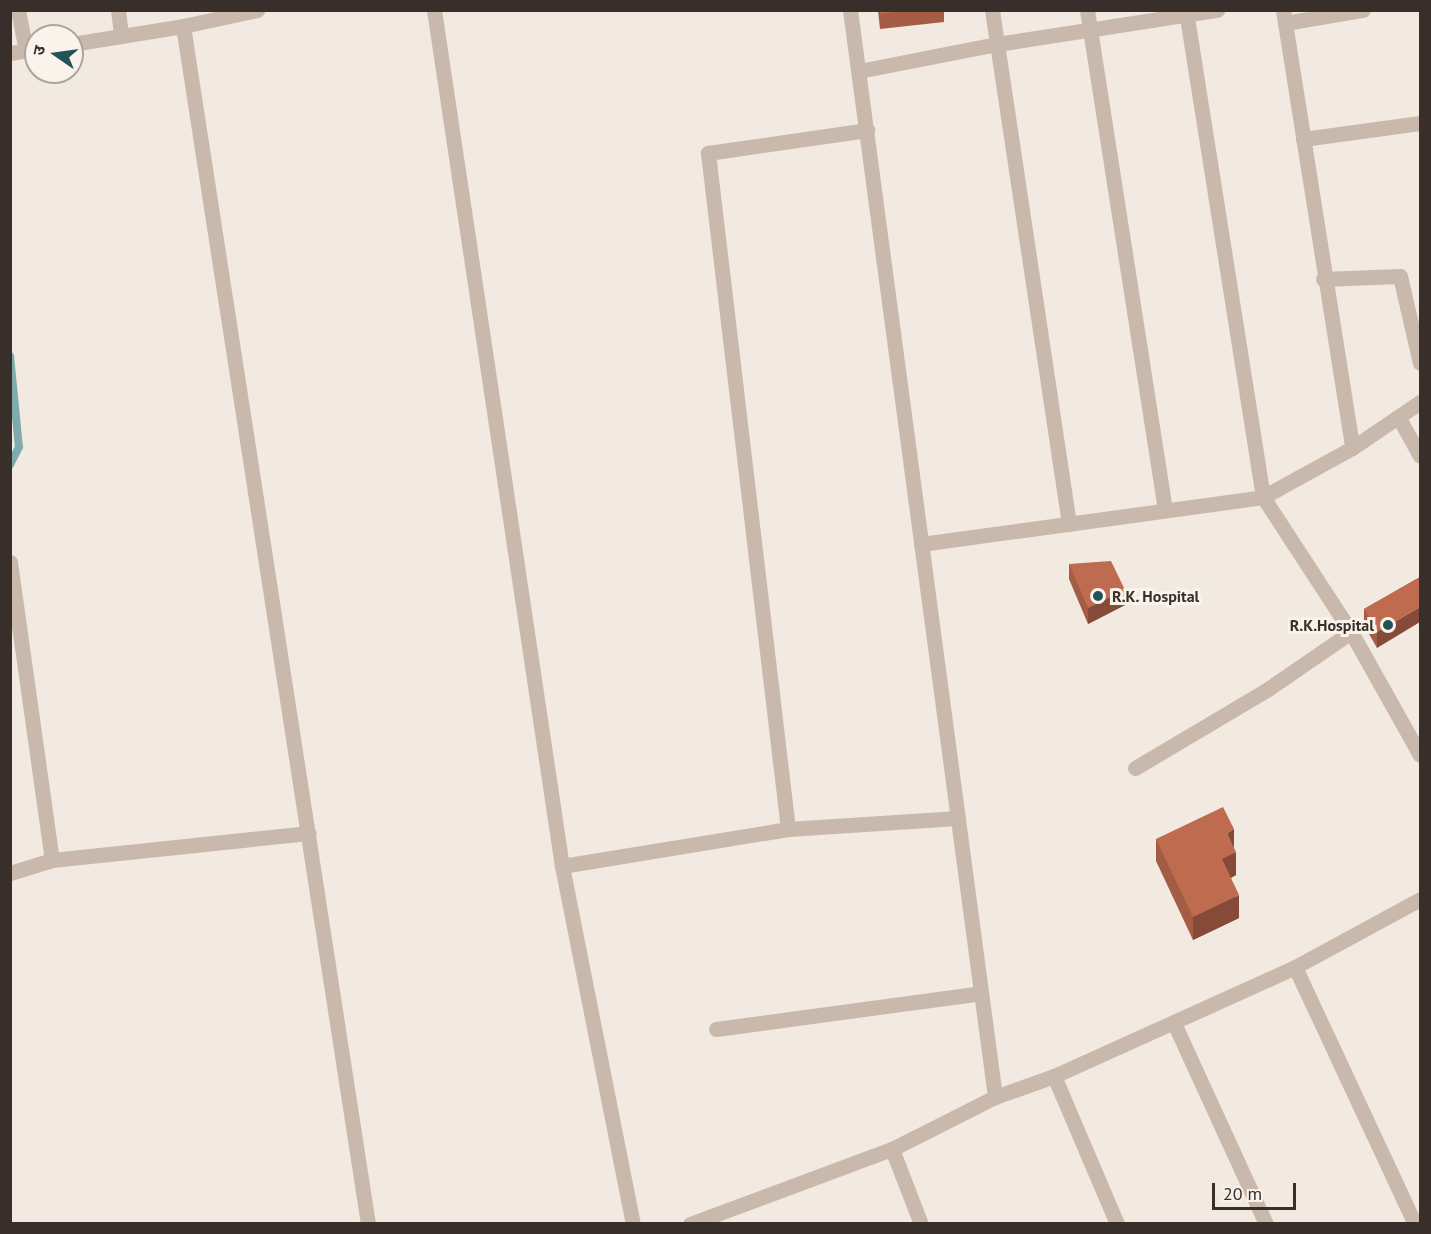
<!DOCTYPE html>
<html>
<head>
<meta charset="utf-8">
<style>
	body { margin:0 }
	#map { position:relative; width:1431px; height:1234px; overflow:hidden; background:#f2e9e0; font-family:"PT Sans","Noto Sans Devanagari",sans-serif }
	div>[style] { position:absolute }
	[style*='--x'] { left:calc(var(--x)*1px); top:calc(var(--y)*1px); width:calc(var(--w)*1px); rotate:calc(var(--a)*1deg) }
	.stream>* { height:8px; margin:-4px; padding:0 4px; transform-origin:4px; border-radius:4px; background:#80abad }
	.street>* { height:15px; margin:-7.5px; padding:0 7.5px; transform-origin:7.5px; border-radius:7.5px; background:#c9b9ac }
	.wall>* { inset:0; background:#a45c45 }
	.shaded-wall>* { inset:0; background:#864b38 }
	.building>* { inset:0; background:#bf6b50 }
	.dots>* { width:16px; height:16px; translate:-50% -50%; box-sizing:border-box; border:3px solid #f9f3ec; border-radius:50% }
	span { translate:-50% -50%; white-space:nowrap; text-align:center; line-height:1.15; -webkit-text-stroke:6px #f9f3ec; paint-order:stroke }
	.poi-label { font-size:16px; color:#382f2a; font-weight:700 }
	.left { translate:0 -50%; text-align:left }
	.right { translate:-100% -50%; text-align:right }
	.frame { position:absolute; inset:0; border:12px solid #382f2a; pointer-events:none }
	.north { position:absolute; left:24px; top:24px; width:60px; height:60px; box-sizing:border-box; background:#f9f3ec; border:2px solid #aca59e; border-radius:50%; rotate:283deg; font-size:16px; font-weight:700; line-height:24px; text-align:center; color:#382f2a }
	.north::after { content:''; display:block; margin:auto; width:21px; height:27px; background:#225457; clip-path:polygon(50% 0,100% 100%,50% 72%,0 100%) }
	.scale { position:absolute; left:1212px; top:1183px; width:84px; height:27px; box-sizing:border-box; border:3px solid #382f2a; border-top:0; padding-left:8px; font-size:18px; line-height:21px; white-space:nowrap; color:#382f2a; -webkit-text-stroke:4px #f9f3ec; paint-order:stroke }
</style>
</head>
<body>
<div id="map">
	<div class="stream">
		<i style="--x:10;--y:356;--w:91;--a:84.4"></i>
		<i style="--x:19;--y:447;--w:20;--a:117"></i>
	</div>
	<div class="street">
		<i style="--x:18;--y:10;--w:42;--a:79"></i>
		<i style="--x:118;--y:10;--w:26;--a:83"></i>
		<i style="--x:434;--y:10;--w:866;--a:81.5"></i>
		<i style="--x:562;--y:866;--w:365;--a:78.8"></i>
		<i style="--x:850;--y:10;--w:1097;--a:82.4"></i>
		<i style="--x:992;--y:10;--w:520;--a:81.48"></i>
		<i style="--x:1087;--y:10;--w:506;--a:81.13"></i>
		<i style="--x:1283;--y:10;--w:443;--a:81"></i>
		<i style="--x:1285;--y:23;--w:79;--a:-9.5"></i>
		<i style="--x:183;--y:26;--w:1212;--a:81.22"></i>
		<i style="--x:72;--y:44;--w:112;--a:-9.2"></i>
		<i style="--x:183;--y:26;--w:76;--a:-12.2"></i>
		<i style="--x:10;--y:53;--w:26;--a:-9"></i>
		<i style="--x:859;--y:71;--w:141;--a:-11.1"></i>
		<i style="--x:997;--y:44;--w:223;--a:-8.8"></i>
		<i style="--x:1303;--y:139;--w:118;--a:-7.8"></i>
		<i style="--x:1323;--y:279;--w:77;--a:-2.2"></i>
		<i style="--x:1400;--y:276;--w:89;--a:77.1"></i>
		<i style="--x:1420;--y:402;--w:82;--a:145.9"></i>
		<i style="--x:1352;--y:448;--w:102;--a:151.2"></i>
		<i style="--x:1263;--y:497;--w:161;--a:56.9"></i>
		<i style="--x:1351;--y:632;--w:141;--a:60.7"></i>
		<i style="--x:1399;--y:418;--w:43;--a:61.1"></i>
		<i style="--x:921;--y:544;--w:345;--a:-7.8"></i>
		<i style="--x:1263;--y:497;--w:493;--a:-99"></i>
		<i style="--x:10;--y:562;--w:301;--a:82"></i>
		<i style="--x:1135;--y:768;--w:155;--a:-30.7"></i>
		<i style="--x:1268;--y:689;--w:101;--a:-34.5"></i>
		<i style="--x:788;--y:829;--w:681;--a:-96.75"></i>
		<i style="--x:708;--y:153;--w:161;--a:-8.2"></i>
		<i style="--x:562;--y:866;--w:229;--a:-9.3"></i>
		<i style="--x:788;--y:829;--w:170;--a:-3.7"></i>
		<i style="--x:10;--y:873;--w:44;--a:-17.2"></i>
		<i style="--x:52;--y:860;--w:258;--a:-6"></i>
		<i style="--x:1295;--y:967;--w:284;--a:65"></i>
		<i style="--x:1174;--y:1023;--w:221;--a:65.4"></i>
		<i style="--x:716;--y:1029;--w:267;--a:-7.7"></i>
		<i style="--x:1054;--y:1076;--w:161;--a:66.9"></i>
		<i style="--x:892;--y:1149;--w:80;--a:68.9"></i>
		<i style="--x:690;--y:1224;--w:215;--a:-20.4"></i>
		<i style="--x:892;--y:1149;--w:115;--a:-26.8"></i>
		<i style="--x:995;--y:1097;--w:63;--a:-19.6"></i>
		<i style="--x:1054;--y:1076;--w:265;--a:-24.3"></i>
		<i style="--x:1295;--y:967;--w:142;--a:-28.5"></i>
	</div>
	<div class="wall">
		<i style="clip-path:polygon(878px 10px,944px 10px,944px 22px,880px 29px)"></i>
		<i style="clip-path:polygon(1069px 564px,1125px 605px,1088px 624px,1069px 579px)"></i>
		<i style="clip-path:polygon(1420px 577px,1377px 648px,1364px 625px,1364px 609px)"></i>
		<i style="clip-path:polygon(1156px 839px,1234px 849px,1236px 875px,1231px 878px,1239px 918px,1193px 940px,1156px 861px)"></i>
	</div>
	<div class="shaded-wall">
		<i style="clip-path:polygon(1125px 590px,1125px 605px,1088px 624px,1088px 608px)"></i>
		<i style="clip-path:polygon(1420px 607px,1420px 622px,1377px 648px,1377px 632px)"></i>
		<i style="clip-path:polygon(1234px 829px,1234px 852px,1227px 833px)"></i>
		<i style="clip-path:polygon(1236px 852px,1236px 875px,1222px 882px,1222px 859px)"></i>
		<i style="clip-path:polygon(1239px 895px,1239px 918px,1193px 940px,1193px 917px)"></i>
	</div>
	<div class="building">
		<i style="clip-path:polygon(879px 10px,910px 10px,880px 14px)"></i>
		<i style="clip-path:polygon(1111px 561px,1125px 590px,1088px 608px,1069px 564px)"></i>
		<i style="clip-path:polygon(1420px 577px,1420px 607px,1377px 632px,1364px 609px)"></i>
		<i style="clip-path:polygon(1223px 807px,1234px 829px,1227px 833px,1236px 852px,1222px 859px,1239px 895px,1193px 917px,1156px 839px)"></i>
	</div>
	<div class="dots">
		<i style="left:1098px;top:596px;background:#225457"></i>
		<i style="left:1388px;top:625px;background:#225457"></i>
	</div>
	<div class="poi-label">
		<span class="left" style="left:1112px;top:596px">R.K. Hospital</span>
		<span class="right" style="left:1374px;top:625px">R.K.Hospital</span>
	</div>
	<div class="frame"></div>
	<div class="north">उ</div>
	<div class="scale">20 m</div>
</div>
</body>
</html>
